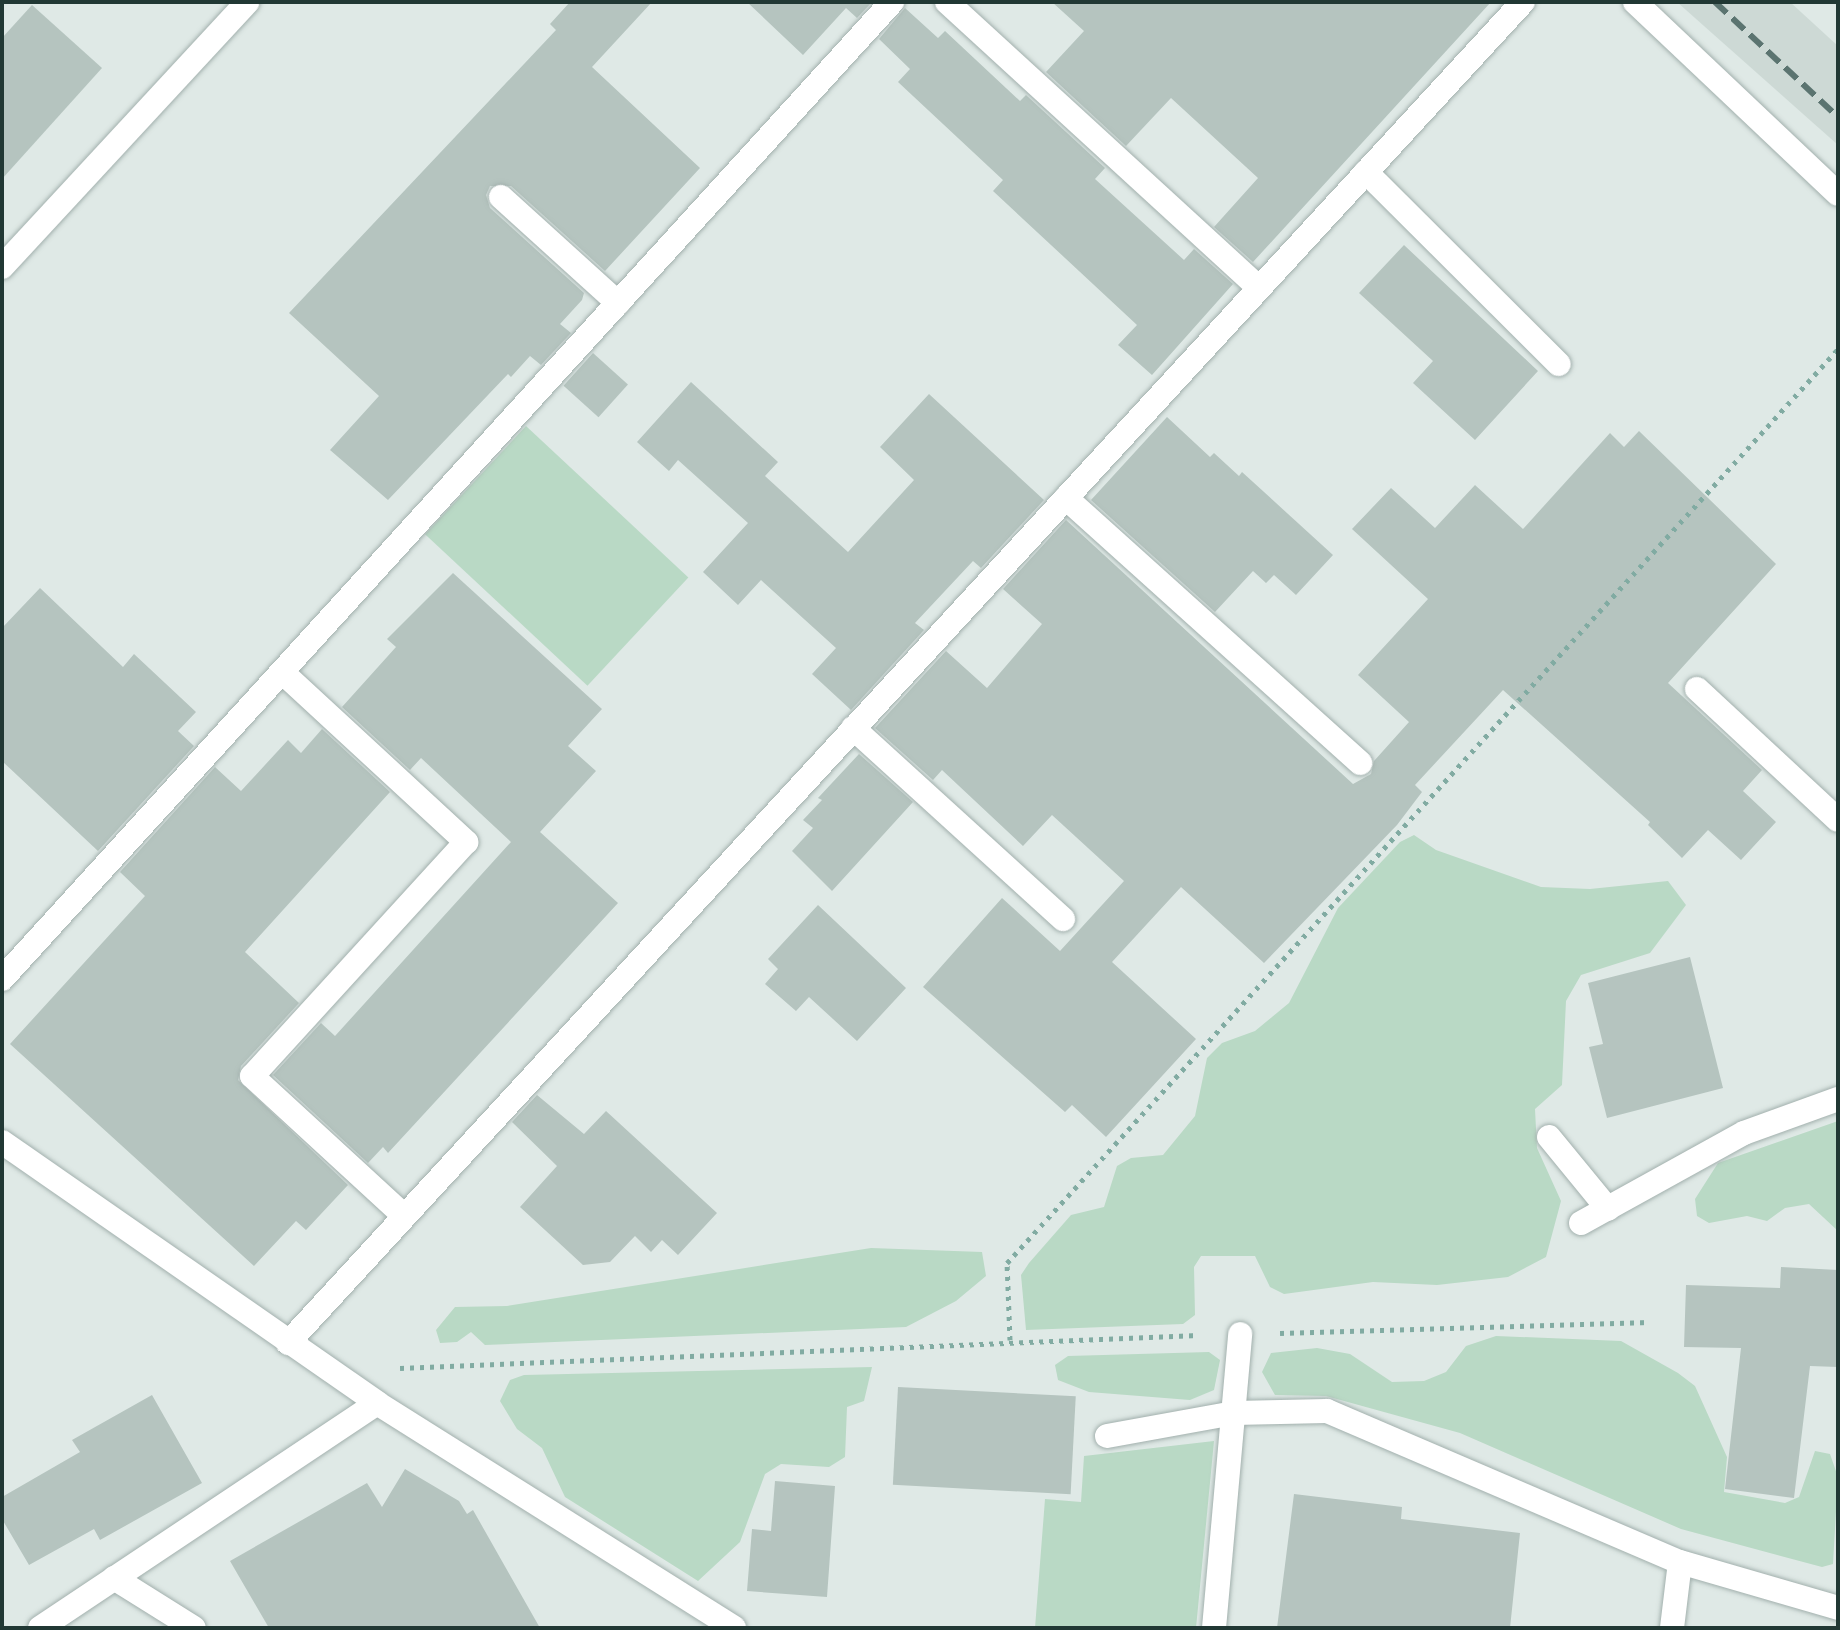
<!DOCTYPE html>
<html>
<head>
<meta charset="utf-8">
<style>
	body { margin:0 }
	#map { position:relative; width:1840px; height:1630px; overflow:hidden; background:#dfe9e6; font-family:"Sofia Sans Condensed",sans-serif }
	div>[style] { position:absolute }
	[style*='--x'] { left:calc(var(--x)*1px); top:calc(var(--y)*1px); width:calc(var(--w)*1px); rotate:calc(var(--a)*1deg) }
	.built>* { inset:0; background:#cdd9d5 }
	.green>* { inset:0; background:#b9d9c5; transform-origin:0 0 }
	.building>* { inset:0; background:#b5c4bf; transform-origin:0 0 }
	.path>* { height:5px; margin-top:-2.5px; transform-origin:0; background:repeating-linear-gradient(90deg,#81aba2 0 4px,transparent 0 10px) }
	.roads { filter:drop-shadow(0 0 2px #a2b0ad) drop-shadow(0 0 2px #a2b0ad) }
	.minor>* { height:24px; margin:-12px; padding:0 12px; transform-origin:12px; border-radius:12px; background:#fff }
	.rail>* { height:6px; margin-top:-3px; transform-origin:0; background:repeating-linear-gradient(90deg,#5b7470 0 16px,transparent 0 24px) }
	span { translate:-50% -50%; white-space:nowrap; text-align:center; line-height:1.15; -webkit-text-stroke:6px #eff6f3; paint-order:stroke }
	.frame { position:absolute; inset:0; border:4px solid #213834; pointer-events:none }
</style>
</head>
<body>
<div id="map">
	<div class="built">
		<i style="clip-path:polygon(1677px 2px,1790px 2px,1838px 46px,1838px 145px)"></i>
	</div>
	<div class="green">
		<i style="left:526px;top:426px;width:222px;height:148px;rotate:43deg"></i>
		<i style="clip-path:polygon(1414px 835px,1436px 850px,1541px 887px,1590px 889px,1668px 881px,1686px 905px,1650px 953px,1581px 975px,1566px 1001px,1562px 1085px,1535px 1109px,1537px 1148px,1561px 1201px,1546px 1257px,1508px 1277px,1437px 1285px,1373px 1282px,1284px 1294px,1270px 1287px,1255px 1256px,1201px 1256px,1194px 1267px,1195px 1315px,1183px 1324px,1026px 1330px,1021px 1275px,1029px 1263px,1071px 1215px,1104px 1207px,1117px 1166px,1131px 1158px,1163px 1155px,1195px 1116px,1207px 1058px,1222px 1043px,1255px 1031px,1289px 1003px,1338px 908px,1400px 842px)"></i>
		<i style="clip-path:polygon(1838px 1121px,1838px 1231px,1809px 1204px,1785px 1208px,1767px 1221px,1747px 1216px,1709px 1223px,1697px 1216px,1695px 1199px,1718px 1163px)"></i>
		<i style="clip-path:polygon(871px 1248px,982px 1252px,986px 1276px,956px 1301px,906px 1327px,485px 1345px,471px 1332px,457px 1342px,440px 1343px,436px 1330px,455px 1307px,507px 1306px)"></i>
		<i style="clip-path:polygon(1496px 1336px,1621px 1341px,1678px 1373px,1695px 1386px,1727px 1457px,1724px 1492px,1785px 1503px,1799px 1497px,1815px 1451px,1830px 1454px,1838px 1477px,1833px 1564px,1822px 1567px,1681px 1529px,1460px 1433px,1326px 1396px,1275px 1395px,1262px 1372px,1271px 1353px,1317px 1348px,1350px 1354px,1392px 1382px,1424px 1381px,1446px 1372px,1466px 1346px)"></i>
		<i style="clip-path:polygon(1209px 1352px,1220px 1360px,1214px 1390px,1190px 1400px,1089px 1392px,1058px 1380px,1055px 1365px,1068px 1356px)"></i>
		<i style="clip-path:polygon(872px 1367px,864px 1401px,847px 1407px,845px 1457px,829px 1467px,781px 1464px,765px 1474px,740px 1542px,698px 1581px,565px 1497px,542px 1448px,517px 1429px,500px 1401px,510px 1380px,524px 1375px)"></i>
		<i style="clip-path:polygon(1214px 1441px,1196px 1628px,1035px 1628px,1045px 1499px,1081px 1502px,1084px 1456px)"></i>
	</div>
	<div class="building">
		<i style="clip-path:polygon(570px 2px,652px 2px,592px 67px,700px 168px,605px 271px,511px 186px,490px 186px,486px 195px,490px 208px,584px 293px,582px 300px,560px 324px,571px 333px,541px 365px,530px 356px,511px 377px,508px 374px,388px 500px,330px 450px,379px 396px,289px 313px,556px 30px,550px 24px)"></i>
		<i style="clip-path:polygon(747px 2px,872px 2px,857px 18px,846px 8px,803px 55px)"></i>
		<i style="clip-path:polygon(1052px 2px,1491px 2px,1253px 262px,1214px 227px,1258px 178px,1171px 98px,1126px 146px,1046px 72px,1084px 31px)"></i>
		<i style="clip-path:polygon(32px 5px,102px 68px,2px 179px,2px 38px)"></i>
		<i style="clip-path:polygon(905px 8px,938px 38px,945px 31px,1020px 101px,1026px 95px,1105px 168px,1095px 179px,1184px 260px,1194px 249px,1233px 284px,1152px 375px,1118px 345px,1137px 325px,993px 191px,1003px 180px,898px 82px,910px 69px,879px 39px)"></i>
		<i style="clip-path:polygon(1404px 245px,1538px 371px,1475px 440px,1413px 383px,1433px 361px,1359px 293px)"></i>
		<i style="left:593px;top:353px;width:47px;height:44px;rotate:42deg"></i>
		<i style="clip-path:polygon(691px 382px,778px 462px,765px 476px,848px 552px,914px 480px,880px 447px,929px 394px,1044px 500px,981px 568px,973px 561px,915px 623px,924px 630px,851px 710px,812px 674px,836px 648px,761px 580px,738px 605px,703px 572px,748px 523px,678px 460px,669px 471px,637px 442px)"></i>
		<i style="clip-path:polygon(1167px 417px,1210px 457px,1214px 453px,1239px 476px,1242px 472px,1333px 555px,1296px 595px,1274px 575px,1266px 583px,1253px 571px,1215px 612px,1091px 500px)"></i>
		<i style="clip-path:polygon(1639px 431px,1776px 564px,1668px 683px,1762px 770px,1743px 791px,1776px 822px,1741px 860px,1708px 830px,1682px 858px,1648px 825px,1650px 822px,1503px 690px,1415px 785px,1422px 792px,1397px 825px,1264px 963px,1181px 887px,1112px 962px,1196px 1039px,1106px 1137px,1072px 1105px,1065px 1112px,923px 987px,1002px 898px,1060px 951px,1124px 881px,1052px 815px,1023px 846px,942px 770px,933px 780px,875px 728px,946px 651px,987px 688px,1042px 624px,1003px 589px,1066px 520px,1353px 784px,1371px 774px,1374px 761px,1409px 722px,1358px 675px,1428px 599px,1352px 529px,1391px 488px,1435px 528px,1475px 485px,1523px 529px,1610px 433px,1624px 447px)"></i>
		<i style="clip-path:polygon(453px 573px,602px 709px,568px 746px,596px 771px,540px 832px,618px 903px,388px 1153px,383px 1147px,368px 1163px,273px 1075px,321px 1023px,335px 1036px,511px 842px,421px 758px,410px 770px,342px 707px,396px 647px,387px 639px)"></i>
		<i style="clip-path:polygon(40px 588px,123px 667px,134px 654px,196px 712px,178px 731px,194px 746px,98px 851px,2px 761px,2px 628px)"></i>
		<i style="clip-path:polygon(322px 729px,390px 792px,245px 952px,299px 1003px,241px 1066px,238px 1080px,348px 1185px,306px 1230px,296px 1221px,254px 1266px,10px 1044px,145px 896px,120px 872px,215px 767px,241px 791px,288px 740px,301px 753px)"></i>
		<i style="clip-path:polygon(859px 754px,913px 802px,832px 891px,792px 851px,813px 828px,803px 820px,822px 800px,818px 798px)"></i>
		<i style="clip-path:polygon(818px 905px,906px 988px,857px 1041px,809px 997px,796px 1011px,765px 984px,778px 969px,768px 959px)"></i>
		<i style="clip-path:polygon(1690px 957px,1723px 1088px,1607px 1118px,1589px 1047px,1603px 1044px,1588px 983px)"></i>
		<i style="clip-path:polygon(537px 1095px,584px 1134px,606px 1111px,717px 1213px,678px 1255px,662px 1240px,651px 1252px,635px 1236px,610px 1262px,583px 1265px,520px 1207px,557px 1166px,512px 1122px)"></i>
		<i style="clip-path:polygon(1781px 1267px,1838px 1270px,1838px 1367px,1810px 1366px,1794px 1498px,1725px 1489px,1741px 1348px,1684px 1347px,1686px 1285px,1780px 1288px)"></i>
		<i style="left:898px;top:1387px;width:178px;height:98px;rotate:3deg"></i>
		<i style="clip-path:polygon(152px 1395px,202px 1483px,100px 1540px,94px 1529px,29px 1565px,2px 1519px,2px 1497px,80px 1452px,72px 1440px)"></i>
		<i style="clip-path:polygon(405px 1469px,459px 1501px,467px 1514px,473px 1510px,540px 1628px,269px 1628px,230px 1561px,367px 1483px,382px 1507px)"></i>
		<i style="clip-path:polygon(775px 1481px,835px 1486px,827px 1597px,747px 1591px,752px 1529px,771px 1531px)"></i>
		<i style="clip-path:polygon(1294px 1494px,1402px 1507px,1401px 1519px,1520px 1533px,1510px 1628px,1277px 1628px)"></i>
	</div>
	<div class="path">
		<i style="--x:1280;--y:1333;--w:370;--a:-1.7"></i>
		<i style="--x:1010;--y:1340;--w:77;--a:-92.2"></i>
		<i style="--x:1007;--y:1263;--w:1235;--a:-47.72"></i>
		<i style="--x:400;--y:1368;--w:799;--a:-2.37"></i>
	</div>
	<div class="roads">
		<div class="minor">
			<i style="--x:947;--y:2;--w:423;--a:42.5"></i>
			<i style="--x:1635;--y:2;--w:279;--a:43.4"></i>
			<i style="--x:1366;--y:172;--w:272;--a:44.9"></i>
			<i style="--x:501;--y:197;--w:158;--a:42.2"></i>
			<i style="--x:2;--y:267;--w:361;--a:-47.2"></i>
			<i style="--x:1066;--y:498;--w:396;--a:42"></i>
			<i style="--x:282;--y:672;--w:251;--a:42.7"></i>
			<i style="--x:466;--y:842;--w:317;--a:132.4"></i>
			<i style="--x:252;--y:1076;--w:207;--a:42.6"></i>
			<i style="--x:1697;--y:689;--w:192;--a:42.9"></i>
			<i style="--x:853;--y:728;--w:284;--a:42.3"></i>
			<i style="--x:2;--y:979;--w:1322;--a:-47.67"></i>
			<i style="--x:1549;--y:1137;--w:93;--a:50.7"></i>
			<i style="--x:2;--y:1142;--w:457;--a:34.8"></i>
			<i style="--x:377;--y:1403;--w:422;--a:32.2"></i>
			<i style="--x:1581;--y:1223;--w:186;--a:-28.9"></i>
			<i style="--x:1744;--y:1133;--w:100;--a:-19.9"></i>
			<i style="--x:288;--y:1343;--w:1823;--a:-47.36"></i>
			<i style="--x:1107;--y:1436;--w:129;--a:-10.3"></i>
			<i style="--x:1234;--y:1413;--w:93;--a:-1.2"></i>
			<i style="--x:1327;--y:1411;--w:384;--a:23.2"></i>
			<i style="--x:1680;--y:1562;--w:165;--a:16.2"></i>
			<i style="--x:114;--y:1578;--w:94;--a:32"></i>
			<i style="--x:40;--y:1628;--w:405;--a:-33.7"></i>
			<i style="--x:1214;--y:1628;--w:295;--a:-84.9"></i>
			<i style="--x:1672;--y:1628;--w:66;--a:-83.1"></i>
		</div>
	</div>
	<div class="rail">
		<i style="--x:1715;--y:2;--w:168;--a:43.1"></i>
	</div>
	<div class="frame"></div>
</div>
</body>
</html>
